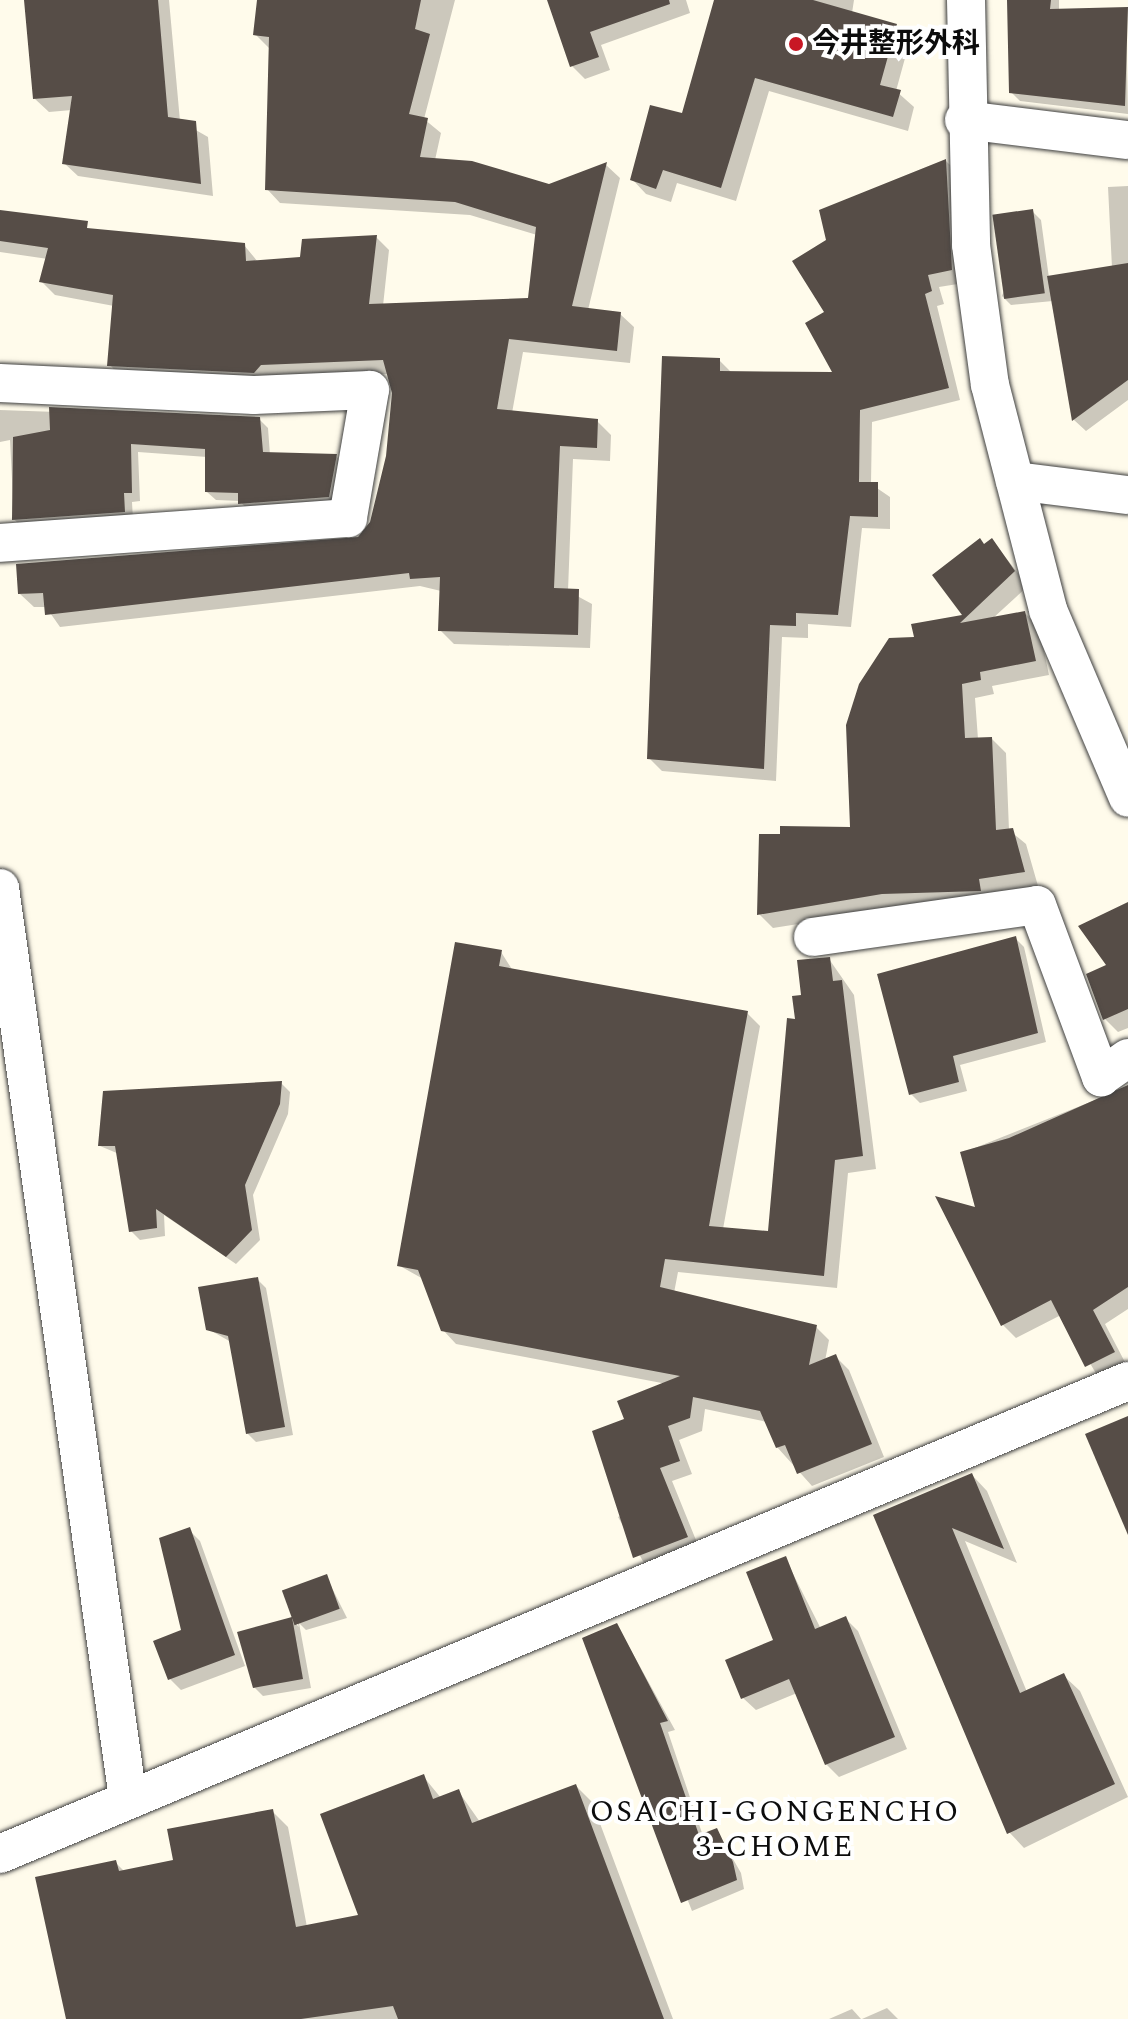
<!DOCTYPE html>
<html>
<head>
<meta charset="utf-8">
<style>
	body { margin:0 }
	#map { position:relative; width:1128px; height:2019px; overflow:hidden; background:#fffbeb; font-family:Spectral,"Noto Sans JP",serif }
	div>[style] { position:absolute }
	[style*='--x'] { left:calc(var(--x)*1px); top:calc(var(--y)*1px); width:calc(var(--w)*1px); rotate:calc(var(--a)*1deg) }
	.shadow>* { inset:0; background:#0003 }
	.building>* { inset:0; background:#564d47; transform-origin:0 0 }
	.roads { filter:drop-shadow(0 0 2px #3f3f3f) drop-shadow(0 0 2px #3f3f3f) }
	.minor>* { height:38px; margin:-19px; padding:0 19px; transform-origin:19px; border-radius:19px; background:#fff }
	.dots>* { width:22px; height:22px; translate:-50% -50%; box-sizing:border-box; border:4px solid #fff; border-radius:50% }
	span { translate:-50% -50%; white-space:nowrap; text-align:center; line-height:1.15; -webkit-text-stroke:8px #fff; paint-order:stroke }
	.poi-label { font-size:28px; color:#0c0c0c; font-weight:700 }
	.left { translate:0 -50%; text-align:left }
	.neighbourhood-label { font-size:30px; color:#0c0c0c; letter-spacing:2px }
</style>
</head>
<body>
<div id="map">
	<div class="shadow">
		<i style="clip-path:polygon(36px 0,169px 0,180px 121px,208px 137px,213px 196px,78px 176px,64px 163px,72px 110px,49px 112px,35px 99px)"></i>
		<i style="clip-path:polygon(259px 0,455px 0,424px 119px,441px 133px,435px 160px,549px 186px,606px 165px,620px 178px,588px 310px,620px 314px,634px 327px,630px 363px,523px 352px,512px 413px,597px 421px,611px 435px,610px 461px,573px 459px,568px 591px,592px 604px,590px 648px,454px 644px,440px 630px,441px 591px,420px 586px,60px 627px,46px 607px,34px 607px,20px 594px,359px 539px,371px 523px,392px 436px,392px 381px,390px 374px,123px 379px,110px 365px,114px 306px,55px 295px,41px 281px,48px 259px,0 252px,0 211px,94px 230px,244px 245px,258px 262px,302px 259px,376px 237px,389px 250px,383px 306px,530px 300px,537px 235px,470px 215px,280px 203px,267px 189px,269px 48px,255px 34px)"></i>
		<i style="clip-path:polygon(549px 0,686px 0,690px 13px,601px 45px,610px 70px,585px 79px,572px 66px)"></i>
		<i style="clip-path:polygon(720px 0,854px 0,852px 13px,896px 26px,910px 40px,896px 91px,914px 107px,908px 131px,769px 91px,736px 201px,677px 183px,671px 202px,646px 194px,632px 179px,683px 116px)"></i>
		<i style="clip-path:polygon(1009px 0,1059px 0,1059px 11px,1126px 9px,1128px 114px,1020px 101px,1011px 92px)"></i>
		<i style="clip-path:polygon(946px 161px,958px 173px,964px 283px,939px 287px,944px 304px,937px 306px,960px 400px,872px 422px,871px 484px,890px 497px,890px 529px,862px 528px,851px 627px,808px 624px,808px 638px,782px 637px,776px 781px,662px 771px,649px 758px,719px 360px,732px 373px,835px 374px,826px 313px)"></i>
		<i style="clip-path:polygon(1128px 186px,1128px 400px,1086px 431px,1074px 420px,1053px 301px,1011px 305px,1002px 296px,1032px 211px,1041px 220px,1049px 278px,1112px 268px,1108px 187px)"></i>
		<i style="clip-path:polygon(0 410px,259px 419px,268px 428px,270px 455px,336px 456px,344px 465px,338px 505px,249px 512px,240px 501px,216px 500px,207px 492px,207px 457px,138px 452px,140px 501px,132px 502px,133px 520px,22px 528px,14px 519px,10px 440px,0 442px)"></i>
		<i style="clip-path:polygon(992px 540px,1028px 586px,992px 619px,1025px 613px,1039px 627px,1049px 675px,992px 686px,994px 694px,975px 698px,978px 739px,992px 739px,1006px 753px,1009px 830px,1026px 844px,1038px 886px,773px 928px,759px 914px,852px 830px,916px 639px,965px 616px)"></i>
		<i style="clip-path:polygon(1128px 906px,1128px 1028px,1118px 1032px,1105px 1019px,1109px 966px)"></i>
		<i style="clip-path:polygon(1015px 938px,1024px 947px,1046px 1042px,960px 1065px,967px 1091px,920px 1103px,911px 1094px)"></i>
		<i style="clip-path:polygon(501px 952px,513px 971px,747px 1013px,760px 1026px,723px 1229px,770px 1233px,803px 996px,829px 959px,854px 995px,876px 1169px,848px 1173px,837px 1288px,678px 1272px,674px 1293px,816px 1327px,829px 1340px,825px 1361px,836px 1357px,849px 1370px,884px 1457px,812px 1486px,777px 1447px,767px 1422px,705px 1409px,702px 1431px,679px 1440px,692px 1474px,672px 1481px,700px 1550px,648px 1570px,618px 1517px,624px 1514px,627px 1420px,667px 1384px,456px 1344px,443px 1330px,425px 1280px,400px 1266px)"></i>
		<i style="clip-path:polygon(281px 1083px,290px 1092px,288px 1114px,253px 1195px,260px 1240px,236px 1264px,164px 1215px,165px 1236px,140px 1240px,131px 1231px,119px 1154px,100px 1146px)"></i>
		<i style="clip-path:polygon(1128px 1087px,1128px 1309px,1105px 1324px,1127px 1366px,1100px 1380px,1061px 1315px,1016px 1338px,1003px 1325px,962px 1153px)"></i>
		<i style="clip-path:polygon(257px 1279px,266px 1288px,293px 1435px,256px 1442px,247px 1433px,231px 1342px,208px 1329px)"></i>
		<i style="clip-path:polygon(972px 1475px,987px 1491px,1017px 1563px,965px 1541px,1027px 1692px,1064px 1676px,1080px 1691px,1128px 1797px,1024px 1848px,1009px 1832px,876px 1516px)"></i>
		<i style="clip-path:polygon(189px 1530px,200px 1541px,245px 1666px,181px 1690px,170px 1679px,183px 1632px)"></i>
		<i style="clip-path:polygon(785px 1558px,821px 1629px,846px 1619px,858px 1631px,907px 1749px,839px 1777px,826px 1764px,797px 1693px,756px 1710px,743px 1698px,776px 1641px)"></i>
		<i style="clip-path:polygon(326px 1576px,347px 1618px,306px 1630px,299px 1623px,311px 1688px,263px 1696px,254px 1687px,291px 1619px,299px 1627px,285px 1591px)"></i>
		<i style="clip-path:polygon(617px 1625px,675px 1730px,668px 1732px,703px 1836px,717px 1831px,741px 1873px,744px 1889px,692px 1911px,585px 1640px)"></i>
		<i style="clip-path:polygon(423px 1776px,441px 1798px,459px 1792px,480px 1822px,576px 1786px,592px 1802px,673px 2019px,68px 2019px,115px 1862px,125px 1872px,175px 1861px,272px 1811px,288px 1827px,307px 1927px,361px 1916px)"></i>
		<i style="clip-path:polygon(887px 2008px,898px 2019px,862px 2019px)"></i>
		<i style="clip-path:polygon(852px 2009px,861px 2019px,829px 2019px)"></i>
	</div>
	<div class="building">
		<i style="clip-path:polygon(24px 0,158px 0,168px 117px,196px 121px,201px 184px,62px 164px,72px 96px,33px 99px)"></i>
		<i style="clip-path:polygon(257px 0,421px 0,415px 29px,430px 34px,409px 114px,428px 118px,420px 157px,472px 161px,549px 184px,607px 162px,572px 306px,621px 312px,617px 351px,509px 339px,497px 409px,598px 419px,597px 448px,560px 446px,554px 588px,579px 589px,578px 635px,438px 631px,440px 577px,410px 579px,409px 573px,45px 615px,43px 593px,18px 594px,16px 564px,358px 537px,370px 522px,386px 456px,392px 393px,383px 360px,261px 365px,254px 373px,107px 366px,113px 295px,39px 282px,48px 248px,0 241px,0 210px,88px 221px,87px 228px,245px 243px,246px 261px,300px 257px,302px 239px,377px 235px,369px 304px,528px 298px,536px 227px,455px 202px,265px 190px,269px 37px,253px 35px)"></i>
		<i style="clip-path:polygon(547px 0,669px 0,670px 4px,590px 32px,599px 57px,570px 67px)"></i>
		<i style="clip-path:polygon(714px 0,813px 0,897px 24px,880px 85px,901px 90px,893px 117px,755px 78px,721px 188px,663px 170px,656px 189px,630px 180px,650px 105px,682px 113px)"></i>
		<i style="clip-path:polygon(1007px 0,1051px 0,1050px 9px,1128px 7px,1125px 106px,1009px 93px)"></i>
		<i style="clip-path:polygon(946px 159px,952px 270px,928px 275px,932px 291px,925px 294px,949px 388px,860px 410px,859px 482px,878px 482px,878px 517px,850px 516px,838px 615px,796px 613px,796px 626px,770px 625px,764px 769px,647px 759px,662px 356px,720px 358px,720px 371px,832px 372px,805px 323px,824px 312px,792px 261px,826px 240px,819px 210px)"></i>
		<i style="left:1033px;top:209px;width:85px;height:41px;rotate:82deg"></i>
		<i style="clip-path:polygon(1128px 263px,1128px 380px,1072px 421px,1047px 276px)"></i>
		<i style="clip-path:polygon(49px 407px,260px 417px,263px 452px,337px 454px,329px 497px,238px 504px,238px 493px,205px 492px,205px 449px,131px 444px,132px 493px,124px 493px,125px 512px,12px 520px,13px 437px,50px 430px)"></i>
		<i style="clip-path:polygon(980px 538px,984px 544px,992px 538px,1015px 571px,960px 623px,1025px 611px,1036px 661px,980px 672px,981px 680px,962px 684px,965px 738px,992px 737px,996px 830px,1013px 828px,1025px 872px,979px 879px,981px 891px,882px 894px,757px 915px,759px 834px,780px 834px,780px 826px,850px 827px,846px 725px,859px 684px,889px 638px,914px 637px,911px 624px,962px 615px,932px 575px)"></i>
		<i style="clip-path:polygon(1128px 902px,1128px 1009px,1103px 1020px,1086px 974px,1106px 965px,1078px 926px)"></i>
		<i style="clip-path:polygon(1016px 936px,1038px 1033px,953px 1056px,959px 1082px,909px 1095px,877px 974px)"></i>
		<i style="clip-path:polygon(455px 942px,502px 950px,499px 966px,748px 1011px,709px 1226px,768px 1231px,787px 1018px,795px 1019px,792px 996px,801px 995px,797px 960px,830px 957px,833px 981px,842px 980px,863px 1156px,835px 1160px,824px 1276px,665px 1259px,660px 1287px,817px 1325px,809px 1365px,836px 1354px,872px 1444px,797px 1474px,785px 1445px,776px 1448px,760px 1411px,693px 1397px,690px 1418px,668px 1426px,680px 1461px,660px 1468px,688px 1537px,633px 1558px,592px 1431px,624px 1419px,617px 1401px,680px 1376px,441px 1331px,418px 1270px,397px 1266px)"></i>
		<i style="clip-path:polygon(282px 1081px,280px 1104px,245px 1185px,252px 1230px,226px 1257px,156px 1209px,157px 1228px,129px 1232px,115px 1146px,98px 1146px,103px 1091px)"></i>
		<i style="clip-path:polygon(1128px 1085px,1128px 1287px,1093px 1310px,1115px 1352px,1085px 1367px,1051px 1300px,1001px 1326px,935px 1196px,975px 1207px,960px 1152px,1009px 1138px)"></i>
		<i style="clip-path:polygon(258px 1277px,285px 1427px,246px 1434px,228px 1336px,206px 1330px,198px 1287px)"></i>
		<i style="clip-path:polygon(1128px 1416px,1128px 1535px,1085px 1434px)"></i>
		<i style="clip-path:polygon(972px 1473px,1004px 1549px,952px 1528px,1020px 1693px,1064px 1673px,1115px 1784px,1007px 1834px,873px 1515px)"></i>
		<i style="clip-path:polygon(190px 1527px,235px 1655px,168px 1680px,153px 1641px,181px 1630px,159px 1538px)"></i>
		<i style="clip-path:polygon(786px 1556px,815px 1629px,846px 1616px,895px 1737px,825px 1765px,789px 1679px,741px 1699px,725px 1660px,773px 1640px,746px 1572px)"></i>
		<i style="left:327px;top:1574px;width:37px;height:48px;rotate:70deg"></i>
		<i style="clip-path:polygon(292px 1617px,303px 1679px,253px 1688px,237px 1632px)"></i>
		<i style="clip-path:polygon(617px 1623px,668px 1721px,660px 1723px,699px 1835px,717px 1828px,733px 1862px,737px 1880px,681px 1903px,582px 1638px)"></i>
		<i style="clip-path:polygon(424px 1774px,433px 1799px,459px 1789px,472px 1823px,576px 1784px,664px 2019px,398px 2019px,393px 2006px,301px 2019px,66px 2019px,35px 1877px,116px 1860px,119px 1871px,173px 1860px,167px 1829px,273px 1809px,296px 1927px,358px 1915px,320px 1814px)"></i>
	</div>
	<div class="roads">
		<div class="minor">
			<i style="--x:966;--y:0;--w:245;--a:88.8"></i>
			<i style="--x:971;--y:245;--w:141;--a:82.3"></i>
			<i style="--x:990;--y:385;--w:232;--a:75.5"></i>
			<i style="--x:1048;--y:610;--w:204;--a:66.9"></i>
			<i style="--x:964;--y:120;--w:165;--a:7"></i>
			<i style="--x:0;--y:383;--w:254;--a:2.7"></i>
			<i style="--x:254;--y:395;--w:116;--a:-2.5"></i>
			<i style="--x:370;--y:390;--w:130;--a:99.8"></i>
			<i style="--x:348;--y:518;--w:349;--a:175.9"></i>
			<i style="--x:1015;--y:481;--w:114;--a:7.1"></i>
			<i style="--x:0;--y:888;--w:920;--a:82"></i>
			<i style="--x:813;--y:937;--w:226;--a:-8.1"></i>
			<i style="--x:1037;--y:905;--w:184;--a:69.6"></i>
			<i style="--x:1101;--y:1077;--w:33;--a:-35"></i>
			<i style="--x:0;--y:1854;--w:1223;--a:-22.75"></i>
		</div>
	</div>
	<div class="dots">
		<i style="left:796px;top:44px;background:#c81724"></i>
	</div>
	<div class="poi-label">
		<span class="left" style="left:812px;top:44px">今井整形外科</span>
	</div>
	<div class="neighbourhood-label">
		<span style="left:775px;top:1829px">OSACHI-GONGENCHO<br>3-CHOME</span>
	</div>
</div>
</body>
</html>
